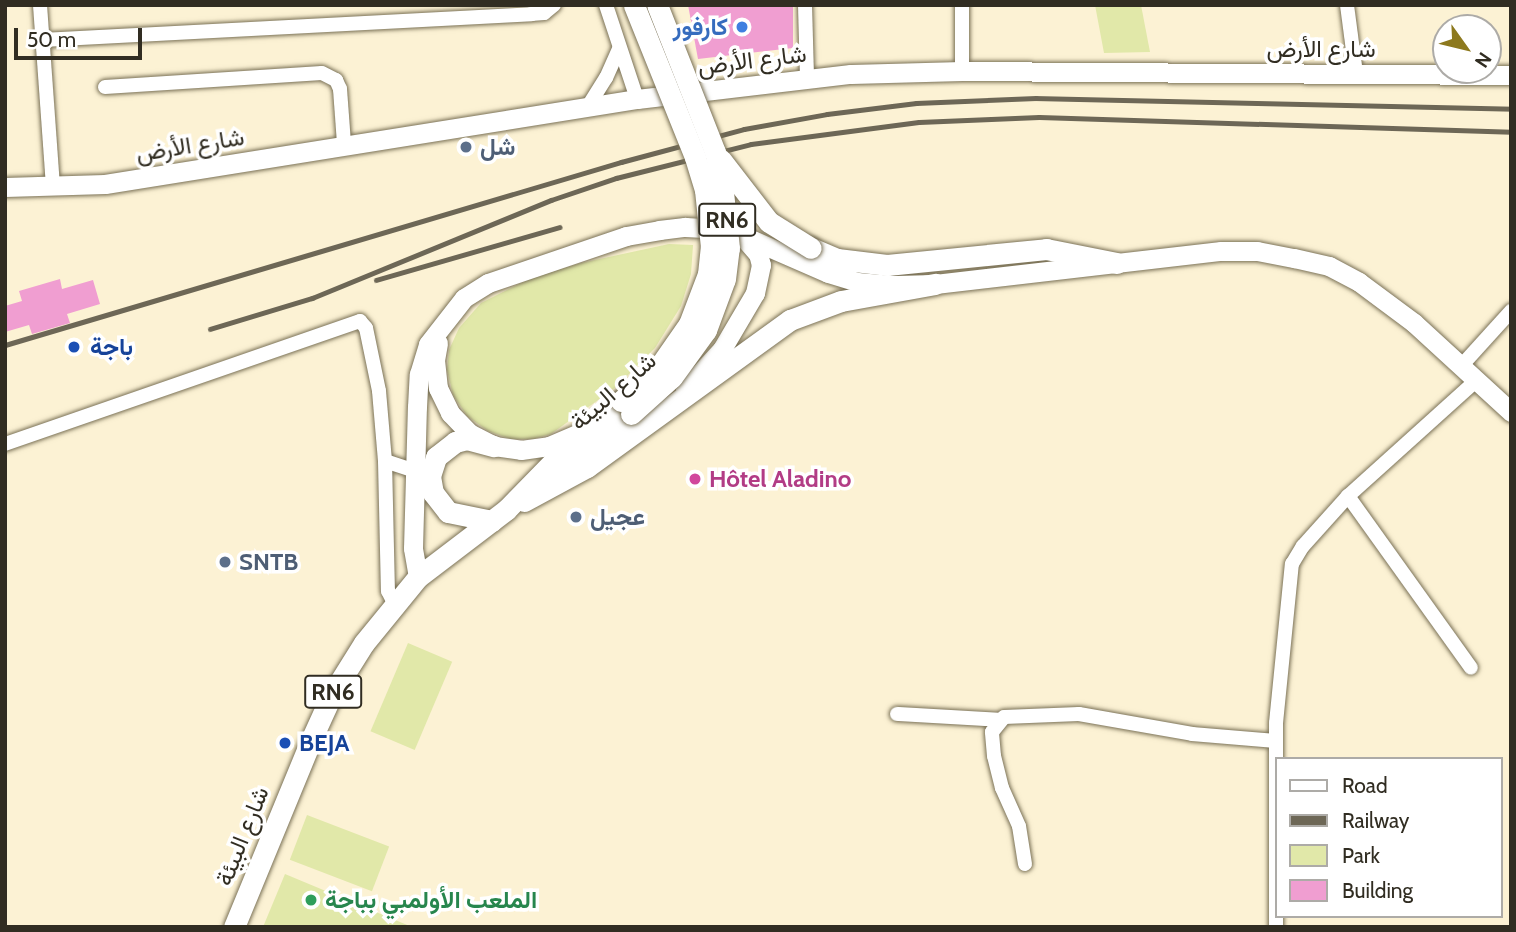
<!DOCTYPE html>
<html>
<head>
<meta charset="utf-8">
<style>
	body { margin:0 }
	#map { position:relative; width:1516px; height:932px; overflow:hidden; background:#fcf2d4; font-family:Cabin,Vazirmatn,sans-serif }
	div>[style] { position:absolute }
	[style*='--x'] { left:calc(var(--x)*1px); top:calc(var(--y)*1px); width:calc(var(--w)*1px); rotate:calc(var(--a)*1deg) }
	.green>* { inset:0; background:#e1e8a9; transform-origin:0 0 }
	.building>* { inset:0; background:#f09ed1 }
	.roads { filter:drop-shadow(0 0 2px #7a7156) drop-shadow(0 0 2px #7a7156) }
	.minor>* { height:14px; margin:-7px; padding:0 7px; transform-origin:7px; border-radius:7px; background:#fff }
	.secondary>* { height:19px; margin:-9.5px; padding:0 9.5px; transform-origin:9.5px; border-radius:9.5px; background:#fff }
	.primary>* { height:21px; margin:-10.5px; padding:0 10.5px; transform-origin:10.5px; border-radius:10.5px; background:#fff }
	.rail>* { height:5px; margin:-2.5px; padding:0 2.5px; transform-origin:2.5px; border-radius:2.5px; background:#6d6756 }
	.bridges { filter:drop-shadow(0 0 2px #7a7156) drop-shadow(0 0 2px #7a7156) }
	.primary-bridge>* { height:21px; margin:-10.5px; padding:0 10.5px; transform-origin:10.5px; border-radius:10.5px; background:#fff }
	.dots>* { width:19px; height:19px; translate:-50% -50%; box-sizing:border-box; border:4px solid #fff; border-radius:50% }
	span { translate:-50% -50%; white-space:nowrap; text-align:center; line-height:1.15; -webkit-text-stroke:7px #fff; paint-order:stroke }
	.shield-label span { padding:2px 5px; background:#fff; border:2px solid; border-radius:5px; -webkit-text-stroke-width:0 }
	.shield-label { font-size:23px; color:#312d22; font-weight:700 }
	.shop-label { font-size:24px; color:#366cbe; font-weight:700 }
	.right { translate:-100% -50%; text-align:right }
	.street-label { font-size:24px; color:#312d22 }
	.service-label { font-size:24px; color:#4e5e75; font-weight:700 }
	.left { translate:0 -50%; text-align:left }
	.transit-label { font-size:24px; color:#164399; font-weight:700 }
	.hotel-label { font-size:24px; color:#b23c85; font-weight:700 }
	.leisure-label { font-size:24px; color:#27864d; font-weight:700 }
	.frame { position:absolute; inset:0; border:7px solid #312d22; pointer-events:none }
	.legend { position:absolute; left:1275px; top:757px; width:228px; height:161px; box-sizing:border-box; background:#fff; border:2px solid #adaba7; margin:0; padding:9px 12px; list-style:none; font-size:21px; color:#312d22 }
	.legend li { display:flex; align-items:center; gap:14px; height:35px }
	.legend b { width:35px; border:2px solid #adaba7 }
	.north { position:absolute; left:1432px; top:14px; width:70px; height:70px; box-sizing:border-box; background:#fff; border:2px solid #adaba7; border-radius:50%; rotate:124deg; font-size:19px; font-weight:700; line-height:28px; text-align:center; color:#312d22 }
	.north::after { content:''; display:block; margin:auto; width:24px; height:32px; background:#8d791e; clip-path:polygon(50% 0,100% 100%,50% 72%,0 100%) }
	.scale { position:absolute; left:14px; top:28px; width:128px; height:32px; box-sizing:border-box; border:4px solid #312d22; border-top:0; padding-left:9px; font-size:21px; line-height:24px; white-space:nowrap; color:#312d22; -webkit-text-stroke:5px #fff; paint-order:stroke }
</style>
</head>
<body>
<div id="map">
	<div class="green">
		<i style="clip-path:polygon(1095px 5px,1141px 5px,1150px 52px,1104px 53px)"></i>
		<i style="clip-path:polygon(669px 244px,693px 245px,691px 274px,681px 306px,655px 348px,616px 387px,551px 434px,533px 439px,511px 439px,488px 431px,467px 416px,453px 395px,447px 370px,449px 350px,459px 328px,481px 303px,531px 278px,581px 263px)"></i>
		<i style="left:408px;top:643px;width:48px;height:96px;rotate:23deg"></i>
		<i style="left:307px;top:815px;width:88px;height:48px;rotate:21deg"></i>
		<i style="clip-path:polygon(285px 874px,412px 927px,263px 927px)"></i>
	</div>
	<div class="building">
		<i style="clip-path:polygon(688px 5px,793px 5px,793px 48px,698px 59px)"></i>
		<i style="clip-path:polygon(60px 279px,62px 289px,93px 280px,100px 304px,67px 314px,70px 323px,32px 334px,29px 325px,5px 332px,5px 306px,22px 301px,19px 291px)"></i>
	</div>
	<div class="roads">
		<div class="minor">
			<i style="--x:40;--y:5;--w:180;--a:85.9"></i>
			<i style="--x:606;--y:5;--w:99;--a:71.7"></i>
			<i style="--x:805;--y:5;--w:73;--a:88.4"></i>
			<i style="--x:962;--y:5;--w:66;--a:90"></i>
			<i style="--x:1347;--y:5;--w:69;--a:82.5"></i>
			<i style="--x:42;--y:40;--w:490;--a:-3"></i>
			<i style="--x:531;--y:14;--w:13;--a:-4"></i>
			<i style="--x:544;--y:13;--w:13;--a:-39"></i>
			<i style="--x:105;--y:87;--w:217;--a:-3.7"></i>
			<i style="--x:322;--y:73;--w:16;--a:27"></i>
			<i style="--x:336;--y:80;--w:10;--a:66"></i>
			<i style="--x:340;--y:89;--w:55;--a:85.8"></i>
			<i style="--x:587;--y:108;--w:36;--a:-58"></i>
			<i style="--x:606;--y:78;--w:32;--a:-66"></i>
			<i style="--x:1463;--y:364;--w:72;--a:-47.8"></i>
			<i style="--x:5;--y:444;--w:376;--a:-19.1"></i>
			<i style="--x:360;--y:321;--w:9;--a:49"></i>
			<i style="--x:366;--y:328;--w:64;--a:78.3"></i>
			<i style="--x:379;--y:391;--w:70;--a:85.1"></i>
			<i style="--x:385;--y:461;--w:130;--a:88.7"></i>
			<i style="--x:388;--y:591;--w:13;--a:63"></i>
			<i style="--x:385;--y:461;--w:41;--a:18.4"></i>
			<i style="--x:1348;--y:496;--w:211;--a:54.4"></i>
			<i style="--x:897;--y:714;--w:103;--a:3.3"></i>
			<i style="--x:1025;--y:864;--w:38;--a:-99"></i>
			<i style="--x:1019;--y:826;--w:42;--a:-114.1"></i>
			<i style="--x:1002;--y:788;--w:33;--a:-104"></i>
			<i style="--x:994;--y:756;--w:24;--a:-95"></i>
			<i style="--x:992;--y:732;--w:19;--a:-51"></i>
			<i style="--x:1004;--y:717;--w:75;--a:-2.3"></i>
			<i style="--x:1079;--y:714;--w:115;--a:10"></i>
			<i style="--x:1192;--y:734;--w:84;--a:4.8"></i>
			<i style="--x:1276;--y:927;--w:204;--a:-90"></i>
			<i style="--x:1276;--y:723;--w:160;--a:-84.3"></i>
			<i style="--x:1292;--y:564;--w:21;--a:-59"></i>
			<i style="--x:1303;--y:546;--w:67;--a:-48"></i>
			<i style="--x:1348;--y:496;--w:173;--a:-42"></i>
		</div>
		<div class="secondary">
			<i style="--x:5;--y:187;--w:100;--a:-1.7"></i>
			<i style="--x:105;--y:184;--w:539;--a:-9.08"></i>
			<i style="--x:637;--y:99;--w:215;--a:-6.7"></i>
			<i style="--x:851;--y:74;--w:111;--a:-1.5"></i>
			<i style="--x:962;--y:71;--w:549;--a:0.42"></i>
			<i style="--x:438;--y:343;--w:17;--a:100"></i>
			<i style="--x:435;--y:360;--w:28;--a:84"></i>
			<i style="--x:438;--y:388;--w:28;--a:64"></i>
			<i style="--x:450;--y:413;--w:28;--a:46"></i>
			<i style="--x:469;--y:433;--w:28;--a:27"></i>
			<i style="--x:494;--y:446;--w:27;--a:8"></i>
			<i style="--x:521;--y:450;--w:28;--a:-8"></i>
			<i style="--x:549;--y:446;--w:33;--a:-23"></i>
			<i style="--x:685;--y:389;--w:54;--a:-47.2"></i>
			<i style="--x:722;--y:349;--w:65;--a:-59.5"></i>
			<i style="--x:755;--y:293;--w:29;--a:-78"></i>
			<i style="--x:761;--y:265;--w:11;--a:-105"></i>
			<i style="--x:758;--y:254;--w:20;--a:-131"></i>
			<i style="--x:418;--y:577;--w:29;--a:-100"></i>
			<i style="--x:413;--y:548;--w:141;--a:-88.4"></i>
			<i style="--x:417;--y:407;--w:33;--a:-87"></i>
			<i style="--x:419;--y:374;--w:31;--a:-73"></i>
			<i style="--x:428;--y:344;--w:58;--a:-52"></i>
			<i style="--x:464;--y:298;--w:28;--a:-32"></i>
			<i style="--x:488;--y:283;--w:146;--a:-18.8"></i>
			<i style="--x:626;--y:236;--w:34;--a:-10"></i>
			<i style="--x:659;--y:230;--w:26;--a:-7"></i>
			<i style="--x:685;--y:227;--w:33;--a:3"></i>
			<i style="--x:718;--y:229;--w:31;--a:17"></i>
			<i style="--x:748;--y:238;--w:87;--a:23.6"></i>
			<i style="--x:828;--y:273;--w:30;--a:17"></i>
			<i style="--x:857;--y:282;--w:38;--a:5"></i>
			<i style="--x:895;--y:285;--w:40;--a:-1.4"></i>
			<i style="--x:935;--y:284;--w:288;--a:-6.6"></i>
			<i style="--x:1221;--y:251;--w:36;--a:0"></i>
			<i style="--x:1257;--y:251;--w:38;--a:11"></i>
			<i style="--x:1294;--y:258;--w:36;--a:13"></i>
			<i style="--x:1329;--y:266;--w:34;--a:28"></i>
			<i style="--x:1359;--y:282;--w:69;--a:36.7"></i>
			<i style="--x:1414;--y:323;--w:132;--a:42.5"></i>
		</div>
		<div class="primary">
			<i style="--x:811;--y:248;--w:28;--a:23"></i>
			<i style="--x:837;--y:259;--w:50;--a:6.8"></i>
			<i style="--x:887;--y:265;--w:160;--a:-5.7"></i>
			<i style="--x:1046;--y:249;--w:72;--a:11.2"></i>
			<i style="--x:564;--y:467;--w:85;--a:-38.3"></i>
			<i style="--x:524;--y:501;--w:72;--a:-28.4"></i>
			<i style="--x:587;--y:467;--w:251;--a:-35.9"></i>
			<i style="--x:790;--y:320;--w:54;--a:-20.4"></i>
			<i style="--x:841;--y:301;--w:96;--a:-10.3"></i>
			<i style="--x:492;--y:521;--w:45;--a:-168.4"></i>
			<i style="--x:448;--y:512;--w:24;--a:-128"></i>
			<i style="--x:433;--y:493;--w:17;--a:-100"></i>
			<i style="--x:430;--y:476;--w:20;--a:-72"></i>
			<i style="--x:436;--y:457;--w:24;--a:-38"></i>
			<i style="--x:455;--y:442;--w:12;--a:-14"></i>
			<i style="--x:467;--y:439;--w:28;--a:15"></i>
			<i style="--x:234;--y:927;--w:202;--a:-67.6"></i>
			<i style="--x:311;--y:740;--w:51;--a:-65.5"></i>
			<i style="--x:332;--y:694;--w:60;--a:-57.9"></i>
			<i style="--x:364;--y:643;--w:85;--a:-50.7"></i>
			<i style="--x:418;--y:577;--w:111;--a:-37.3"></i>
			<i style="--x:506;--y:510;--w:109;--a:-45.7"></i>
			<i style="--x:582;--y:432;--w:50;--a:-38.5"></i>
		</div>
	</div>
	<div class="rail">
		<i style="--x:376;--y:280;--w:191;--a:-16.1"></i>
		<i style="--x:210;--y:329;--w:107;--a:-16.9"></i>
		<i style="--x:312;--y:298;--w:258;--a:-22.3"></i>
		<i style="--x:551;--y:200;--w:69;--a:-18.7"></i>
		<i style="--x:616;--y:178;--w:139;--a:-14.1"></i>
		<i style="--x:751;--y:144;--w:169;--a:-7.5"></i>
		<i style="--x:919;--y:122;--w:120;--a:-2.4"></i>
		<i style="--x:1039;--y:117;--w:472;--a:1.8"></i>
		<i style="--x:5;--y:345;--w:643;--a:-16.55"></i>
		<i style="--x:621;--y:162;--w:127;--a:-15"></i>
		<i style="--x:744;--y:129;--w:84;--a:-10.2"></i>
		<i style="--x:827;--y:114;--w:90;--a:-7"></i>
		<i style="--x:916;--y:103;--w:120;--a:-2.4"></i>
		<i style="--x:1036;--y:98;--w:475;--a:1.3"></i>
	</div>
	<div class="bridges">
		<div class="primary-bridge">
			<i style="--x:721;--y:160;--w:78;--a:52.3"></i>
			<i style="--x:769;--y:222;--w:49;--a:31.8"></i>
			<i style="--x:621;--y:401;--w:51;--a:-41.8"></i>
			<i style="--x:659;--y:367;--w:52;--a:-55.1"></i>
			<i style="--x:689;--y:324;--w:53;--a:-69.2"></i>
			<i style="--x:708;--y:274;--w:27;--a:-84"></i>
			<i style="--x:711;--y:247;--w:57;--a:-96"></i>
			<i style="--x:705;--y:190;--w:34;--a:-107"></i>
			<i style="--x:695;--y:157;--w:164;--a:-111.9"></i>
			<i style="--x:631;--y:414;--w:55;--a:-42.1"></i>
			<i style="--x:672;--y:377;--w:58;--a:-54.1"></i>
			<i style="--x:706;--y:330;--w:54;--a:-69.6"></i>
			<i style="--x:725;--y:279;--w:31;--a:-83"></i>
			<i style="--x:729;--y:248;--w:66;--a:-96.1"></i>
			<i style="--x:722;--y:182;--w:31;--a:-103"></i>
			<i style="--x:715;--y:152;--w:158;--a:-111.5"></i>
		</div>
	</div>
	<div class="dots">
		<i style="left:742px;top:27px;background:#3f7fe0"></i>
		<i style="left:466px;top:147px;background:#5c6f8a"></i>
		<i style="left:74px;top:347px;background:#1a4fb4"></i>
		<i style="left:695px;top:479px;background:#d1479c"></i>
		<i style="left:576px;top:517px;background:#5c6f8a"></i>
		<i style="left:225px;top:562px;background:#5c6f8a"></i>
		<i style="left:285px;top:743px;background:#1a4fb4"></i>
		<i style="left:311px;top:900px;background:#2e9e5b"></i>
	</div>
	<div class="shield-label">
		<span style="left:727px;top:220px">RN6</span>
		<span style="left:333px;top:692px">RN6</span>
	</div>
	<div class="shop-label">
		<span class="right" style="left:728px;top:27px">كارفور</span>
	</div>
	<div class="street-label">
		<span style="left:1321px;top:49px">شارع الأرض</span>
		<span style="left:752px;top:60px;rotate:-7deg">شارع الأرض</span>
		<span style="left:190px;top:145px;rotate:-9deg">شارع الأرض</span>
		<span style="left:613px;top:391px;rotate:-41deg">شارع البيئة</span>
		<span style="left:242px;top:836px;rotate:-68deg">شارع البيئة</span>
	</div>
	<div class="service-label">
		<span class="left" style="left:480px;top:147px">شل</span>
		<span class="left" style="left:590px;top:517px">عجيل</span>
		<span class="left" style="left:239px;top:562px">SNTB</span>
	</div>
	<div class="transit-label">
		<span class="left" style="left:90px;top:347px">باجة</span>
		<span class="left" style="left:299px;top:743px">BEJA</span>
	</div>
	<div class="hotel-label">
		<span class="left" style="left:709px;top:479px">Hôtel Aladino</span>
	</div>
	<div class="leisure-label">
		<span class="left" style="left:325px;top:900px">الملعب الأولمبي بباجة</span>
	</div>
	<div class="frame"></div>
	<ul class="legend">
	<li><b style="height:9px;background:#fff"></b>Road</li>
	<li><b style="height:9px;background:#6d6756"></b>Railway</li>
	<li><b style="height:19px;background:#e1e8a9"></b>Park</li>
	<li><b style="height:19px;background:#f09ed1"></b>Building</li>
	</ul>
	<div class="north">N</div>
	<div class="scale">50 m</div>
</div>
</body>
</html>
